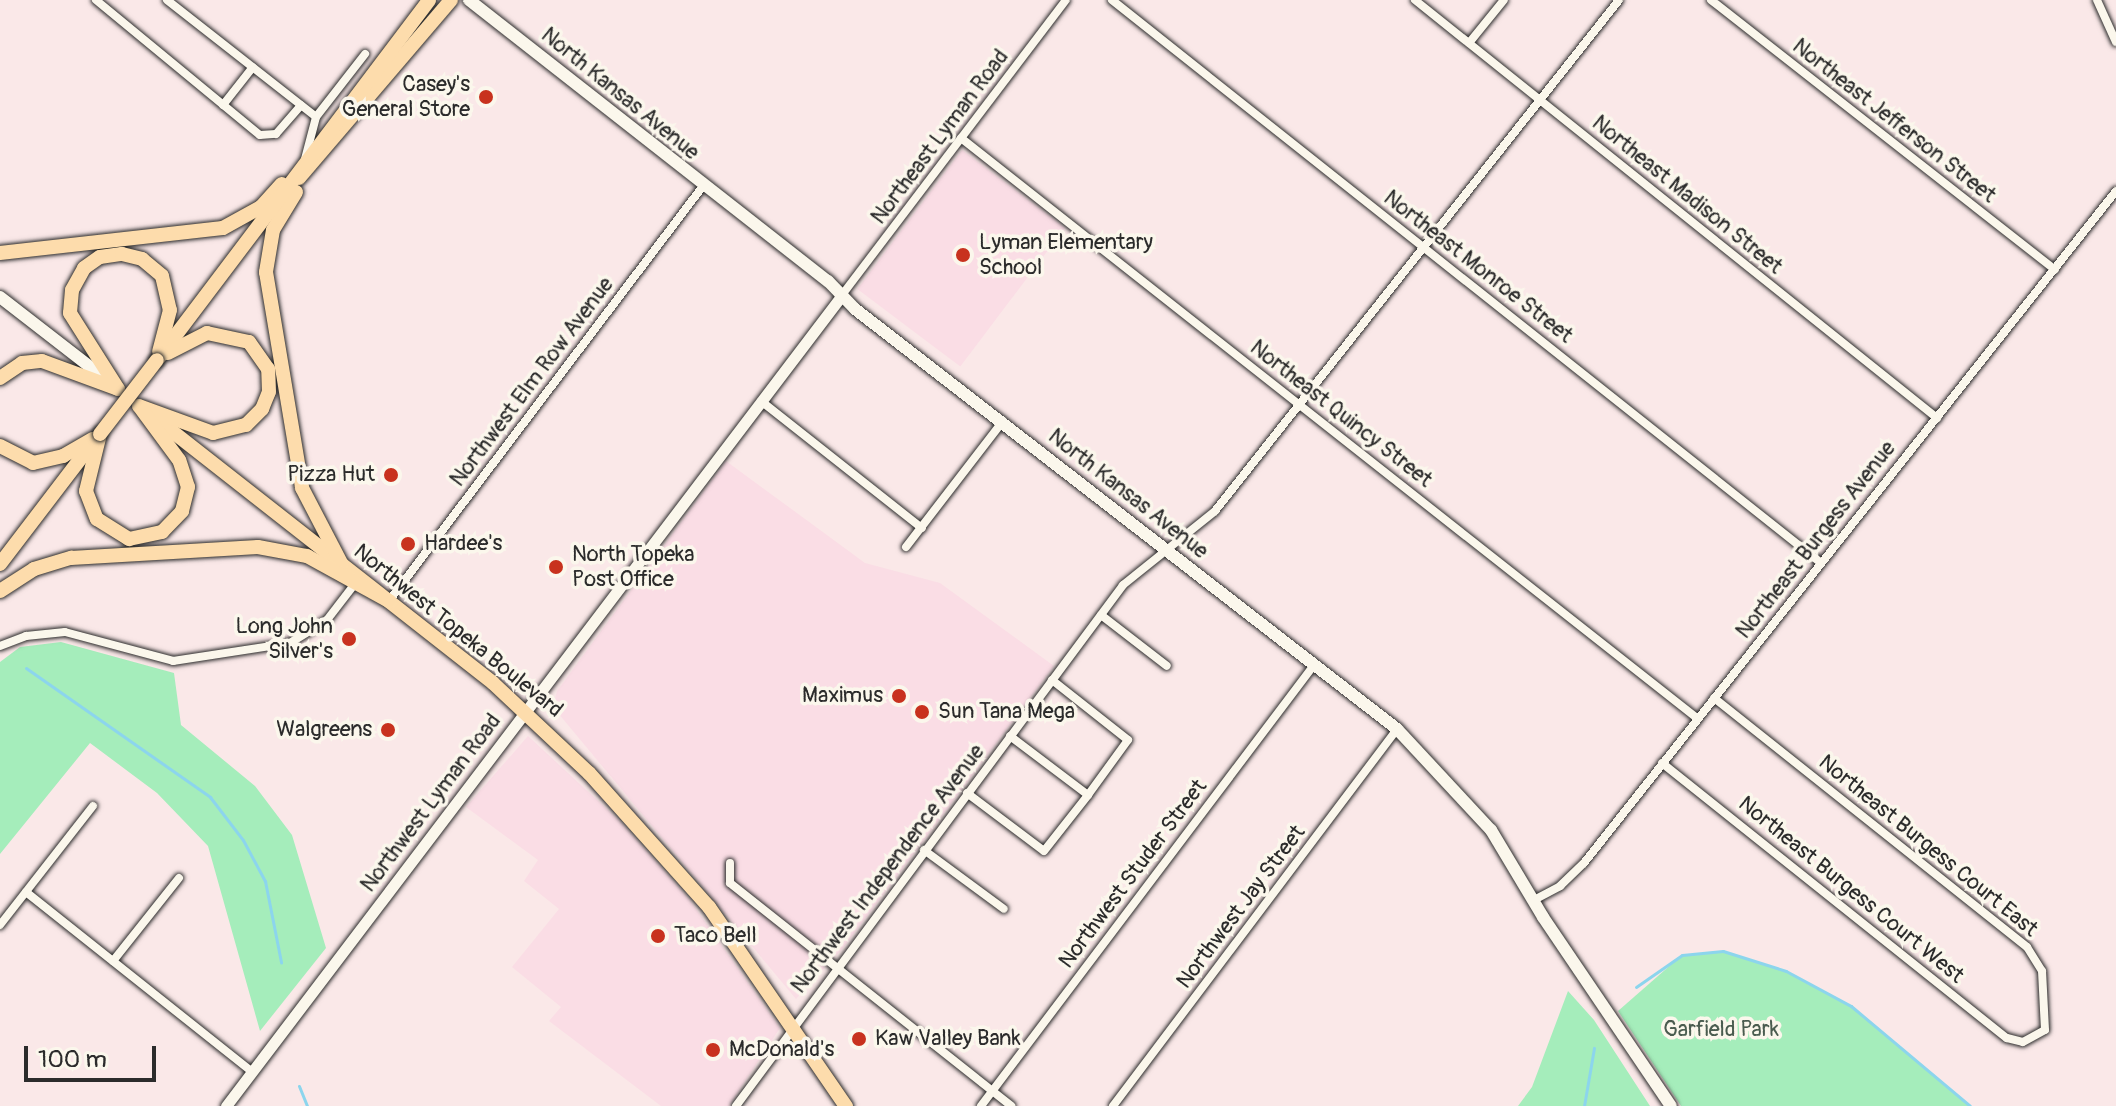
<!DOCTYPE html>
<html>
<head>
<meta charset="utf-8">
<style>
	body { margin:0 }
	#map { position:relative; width:2116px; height:1106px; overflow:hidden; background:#fae8e8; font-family:Pangolin,sans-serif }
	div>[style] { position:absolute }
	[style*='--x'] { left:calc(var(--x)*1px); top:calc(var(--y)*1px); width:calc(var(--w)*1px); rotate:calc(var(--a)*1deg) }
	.built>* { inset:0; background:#fadde5; transform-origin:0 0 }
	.green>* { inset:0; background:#a5edbb }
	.stream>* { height:3px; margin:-1.5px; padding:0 1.5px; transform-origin:1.5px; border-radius:1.5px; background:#8cd5ed }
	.roads { filter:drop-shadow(0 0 2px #2b2b2b) drop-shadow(0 0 2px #2b2b2b) }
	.minor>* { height:8px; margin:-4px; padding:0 4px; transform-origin:4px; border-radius:4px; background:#fbf7ec }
	.tertiary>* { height:11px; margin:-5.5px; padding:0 5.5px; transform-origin:5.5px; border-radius:5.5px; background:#fbf7ec }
	.secondary>* { height:12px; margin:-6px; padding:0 6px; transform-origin:6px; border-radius:6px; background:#fbf7ec }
	.primary>* { height:14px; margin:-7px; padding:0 7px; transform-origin:7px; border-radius:7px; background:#fddcac }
	.trunk>* { height:14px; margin:-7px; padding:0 7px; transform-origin:7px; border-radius:7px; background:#fddcac }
	.bridges { filter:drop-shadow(0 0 2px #2b2b2b) drop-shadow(0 0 2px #2b2b2b) }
	.trunk-bridge>* { height:14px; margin:-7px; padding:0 7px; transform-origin:7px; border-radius:7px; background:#fddcac }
	.dots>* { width:22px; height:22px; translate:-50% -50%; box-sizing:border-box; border:4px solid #fbf7ec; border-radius:50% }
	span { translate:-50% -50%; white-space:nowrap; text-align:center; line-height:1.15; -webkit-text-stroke:7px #fbf7ec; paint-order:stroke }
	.poi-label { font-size:22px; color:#2b2b2b }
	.right { translate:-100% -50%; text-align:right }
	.left { translate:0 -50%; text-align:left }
	.street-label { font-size:22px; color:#2b2b2b }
	.park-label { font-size:22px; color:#4a5c4f }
	.scale { position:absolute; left:24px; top:1046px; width:132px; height:36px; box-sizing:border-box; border:4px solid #2b2b2b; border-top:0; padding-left:10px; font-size:24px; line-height:28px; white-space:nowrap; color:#2b2b2b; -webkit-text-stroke:6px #fbf7ec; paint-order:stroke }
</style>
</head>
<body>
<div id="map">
	<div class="built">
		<i style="left:962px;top:150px;width:129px;height:174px;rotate:37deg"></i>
		<i style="clip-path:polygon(726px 461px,865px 563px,940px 583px,1054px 666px,844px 947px,796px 999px,553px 707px,557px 691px)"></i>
		<i style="clip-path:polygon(528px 736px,622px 823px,689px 899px,780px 1028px,729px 1106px,661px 1106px,549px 1021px,561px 1007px,512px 967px,559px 909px,524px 881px,538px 860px,466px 807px)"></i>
	</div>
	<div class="green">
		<i style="clip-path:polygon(61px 642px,174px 673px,181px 725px,255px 786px,292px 835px,326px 948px,260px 1031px,208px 846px,157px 793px,90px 743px,0 854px,0 662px,20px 647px)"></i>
		<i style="clip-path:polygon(1723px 951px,1786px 971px,1851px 1006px,1970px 1106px,1681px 1106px,1618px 1011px,1682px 955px)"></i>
		<i style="clip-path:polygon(1568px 991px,1594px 1020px,1650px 1106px,1518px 1106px,1532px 1087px)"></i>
	</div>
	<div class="stream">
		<i style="--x:26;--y:668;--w:225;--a:35"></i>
		<i style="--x:210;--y:797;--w:54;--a:52.5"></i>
		<i style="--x:243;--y:840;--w:47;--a:61.8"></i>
		<i style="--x:265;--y:881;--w:83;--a:78.8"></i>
		<i style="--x:1636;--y:987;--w:56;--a:-34.8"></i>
		<i style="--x:1682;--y:955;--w:41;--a:-5.6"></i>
		<i style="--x:1723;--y:951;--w:66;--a:17.6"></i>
		<i style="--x:1786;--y:971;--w:74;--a:28.3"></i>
		<i style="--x:1851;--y:1006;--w:155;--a:40"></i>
		<i style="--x:299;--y:1086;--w:22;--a:68"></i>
		<i style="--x:1584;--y:1106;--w:59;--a:-80.2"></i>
	</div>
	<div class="roads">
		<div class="minor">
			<i style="--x:96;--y:0;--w:212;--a:39.5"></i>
			<i style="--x:260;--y:135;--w:16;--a:-4"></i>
			<i style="--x:276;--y:134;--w:38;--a:-49"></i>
			<i style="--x:167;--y:0;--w:189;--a:38.1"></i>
			<i style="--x:1112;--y:0;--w:905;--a:38.45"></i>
			<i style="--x:1415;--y:0;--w:669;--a:38.69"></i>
			<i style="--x:1711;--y:0;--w:437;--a:38.1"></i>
			<i style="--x:2097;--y:0;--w:46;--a:65.7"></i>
			<i style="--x:1469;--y:43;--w:55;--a:-50.9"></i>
			<i style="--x:223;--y:105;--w:48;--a:-51.7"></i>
			<i style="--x:961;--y:138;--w:938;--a:38.25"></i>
			<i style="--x:305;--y:159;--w:43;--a:-75.3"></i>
			<i style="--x:316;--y:117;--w:80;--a:-52.1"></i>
			<i style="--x:842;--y:295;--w:370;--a:-52.8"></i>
			<i style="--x:761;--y:401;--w:205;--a:38.3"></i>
			<i style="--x:906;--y:547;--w:159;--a:-52.4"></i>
			<i style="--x:389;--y:601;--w:520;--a:-52.89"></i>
			<i style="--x:1101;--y:615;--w:83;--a:37.7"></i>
			<i style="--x:0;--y:646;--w:28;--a:-21"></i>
			<i style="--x:26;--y:636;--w:39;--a:-6"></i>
			<i style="--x:65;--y:632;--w:112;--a:15"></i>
			<i style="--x:173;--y:661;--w:118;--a:-8.7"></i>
			<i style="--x:290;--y:643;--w:44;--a:-31.9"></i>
			<i style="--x:327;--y:620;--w:49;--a:-52.4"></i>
			<i style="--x:1010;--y:736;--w:98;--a:37.1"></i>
			<i style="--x:1662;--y:763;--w:441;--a:38.6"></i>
			<i style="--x:2007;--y:1038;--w:16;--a:14"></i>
			<i style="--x:2023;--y:1042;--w:25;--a:-29"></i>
			<i style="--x:2045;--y:1030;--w:59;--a:-92.9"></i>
			<i style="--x:2042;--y:971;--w:28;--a:-122"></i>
			<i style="--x:2027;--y:947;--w:400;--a:-141.5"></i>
			<i style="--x:967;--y:793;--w:96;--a:37"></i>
			<i style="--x:1044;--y:851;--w:71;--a:-51.8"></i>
			<i style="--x:1088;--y:795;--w:68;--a:-54"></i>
			<i style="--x:1128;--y:740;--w:97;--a:-141.7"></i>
			<i style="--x:924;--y:850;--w:99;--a:36.4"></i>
			<i style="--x:730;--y:863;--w:20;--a:90"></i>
			<i style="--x:730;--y:883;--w:359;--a:38.4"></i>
			<i style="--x:26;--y:892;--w:289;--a:38.5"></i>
			<i style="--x:1534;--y:900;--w:30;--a:-28"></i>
			<i style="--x:1560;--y:886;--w:33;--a:-44"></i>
			<i style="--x:1584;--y:863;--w:857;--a:-51.63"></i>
			<i style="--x:0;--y:925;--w:151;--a:-52"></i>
			<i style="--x:113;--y:961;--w:106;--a:-51.5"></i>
			<i style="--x:736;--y:1106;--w:649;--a:-53.39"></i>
			<i style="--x:1123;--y:585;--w:118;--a:-38.8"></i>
			<i style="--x:1215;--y:511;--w:651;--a:-51.67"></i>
			<i style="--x:981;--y:1106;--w:553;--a:-52.94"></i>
			<i style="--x:1113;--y:1106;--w:472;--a:-53"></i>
		</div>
		<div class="tertiary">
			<i style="--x:226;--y:1106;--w:1018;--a:-52.78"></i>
		</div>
		<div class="secondary">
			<i style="--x:469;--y:0;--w:456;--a:38.1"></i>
			<i style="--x:828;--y:281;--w:39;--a:46"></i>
			<i style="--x:855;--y:309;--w:686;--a:37.77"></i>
			<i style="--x:1397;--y:729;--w:138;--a:47.1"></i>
			<i style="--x:1491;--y:830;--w:101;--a:59.1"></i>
			<i style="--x:1543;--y:917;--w:228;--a:55.9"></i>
			<i style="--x:0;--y:297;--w:142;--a:37.8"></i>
		</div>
		<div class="primary">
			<i style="--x:145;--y:410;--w:442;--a:38.1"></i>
			<i style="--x:493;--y:683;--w:132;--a:43.2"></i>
			<i style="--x:589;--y:773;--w:180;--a:48.2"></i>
			<i style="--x:709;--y:907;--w:242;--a:55.5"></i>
		</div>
		<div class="trunk">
			<i style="--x:299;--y:178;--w:234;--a:-49.5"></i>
			<i style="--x:296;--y:192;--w:44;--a:121.2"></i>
			<i style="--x:273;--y:230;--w:43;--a:99.5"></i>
			<i style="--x:266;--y:272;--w:219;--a:80.5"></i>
			<i style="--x:302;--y:488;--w:85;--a:62.5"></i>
			<i style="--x:0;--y:253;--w:224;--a:-6.4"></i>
			<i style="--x:223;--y:228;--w:43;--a:-28.9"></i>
			<i style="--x:261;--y:207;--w:31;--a:-48"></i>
			<i style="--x:157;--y:360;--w:451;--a:-52.9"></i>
			<i style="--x:0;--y:378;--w:27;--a:-34"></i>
			<i style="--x:22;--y:363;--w:20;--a:-6"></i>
			<i style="--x:42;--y:361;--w:81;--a:20.2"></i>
			<i style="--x:118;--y:389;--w:90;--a:-122.3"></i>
			<i style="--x:70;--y:313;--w:23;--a:-85"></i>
			<i style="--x:72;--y:290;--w:25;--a:-61"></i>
			<i style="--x:84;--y:268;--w:19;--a:-35"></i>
			<i style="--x:100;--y:257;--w:22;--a:-8"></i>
			<i style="--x:122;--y:254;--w:21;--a:14"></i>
			<i style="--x:142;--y:259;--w:26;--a:40"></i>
			<i style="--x:162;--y:276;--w:35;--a:77"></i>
			<i style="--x:170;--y:310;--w:43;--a:104.7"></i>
			<i style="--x:139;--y:406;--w:79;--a:20"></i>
			<i style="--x:213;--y:433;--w:34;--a:-14"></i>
			<i style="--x:246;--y:425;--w:23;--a:-45"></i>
			<i style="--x:262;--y:409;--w:18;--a:-68"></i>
			<i style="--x:269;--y:392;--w:23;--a:-92"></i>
			<i style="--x:268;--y:369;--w:33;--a:-125"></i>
			<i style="--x:249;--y:342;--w:43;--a:-167.9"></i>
			<i style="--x:207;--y:333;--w:44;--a:152.9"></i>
			<i style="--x:100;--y:434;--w:59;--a:103.8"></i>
			<i style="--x:86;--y:491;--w:30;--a:69"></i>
			<i style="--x:97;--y:519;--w:38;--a:32"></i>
			<i style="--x:129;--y:539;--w:34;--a:-12"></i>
			<i style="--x:162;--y:532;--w:29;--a:-46"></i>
			<i style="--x:182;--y:511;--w:25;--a:-76"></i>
			<i style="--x:188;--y:487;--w:28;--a:-108"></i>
			<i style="--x:179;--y:460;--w:67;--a:-126.5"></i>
			<i style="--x:0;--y:446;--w:37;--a:27"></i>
			<i style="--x:33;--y:463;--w:31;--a:-13"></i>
			<i style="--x:63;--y:456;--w:34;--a:-30"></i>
			<i style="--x:0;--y:564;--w:155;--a:-52.6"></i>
			<i style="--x:0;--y:591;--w:40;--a:-32.9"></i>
			<i style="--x:34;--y:569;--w:39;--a:-17"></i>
			<i style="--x:71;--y:558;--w:187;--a:-3.4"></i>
			<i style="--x:258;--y:547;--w:50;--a:10.4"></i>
			<i style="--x:307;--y:556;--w:94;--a:28.8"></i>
		</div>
	</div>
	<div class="bridges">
		<div class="trunk-bridge">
			<i style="--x:100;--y:434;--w:93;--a:-52.4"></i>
		</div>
	</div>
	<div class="dots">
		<i style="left:486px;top:97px;background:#c8321e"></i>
		<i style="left:963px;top:255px;background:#c8321e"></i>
		<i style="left:391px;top:475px;background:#c8321e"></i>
		<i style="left:408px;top:544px;background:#c8321e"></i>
		<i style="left:556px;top:567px;background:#c8321e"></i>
		<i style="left:349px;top:639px;background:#c8321e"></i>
		<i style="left:899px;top:696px;background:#c8321e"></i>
		<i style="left:922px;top:712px;background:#c8321e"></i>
		<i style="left:388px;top:730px;background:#c8321e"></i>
		<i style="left:658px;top:936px;background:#c8321e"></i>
		<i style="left:859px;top:1039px;background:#c8321e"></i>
		<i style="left:713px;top:1050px;background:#c8321e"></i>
	</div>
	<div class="poi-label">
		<span class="right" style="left:470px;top:97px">Casey's<br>General Store</span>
		<span class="left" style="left:979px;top:255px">Lyman Elementary<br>School</span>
		<span class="right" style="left:375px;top:475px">Pizza Hut</span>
		<span class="left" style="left:424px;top:544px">Hardee's</span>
		<span class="left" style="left:572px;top:567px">North Topeka<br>Post Office</span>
		<span class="right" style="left:333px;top:639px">Long John<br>Silver's</span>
		<span class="right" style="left:883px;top:696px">Maximus</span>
		<span class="left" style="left:938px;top:712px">Sun Tana Mega</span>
		<span class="right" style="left:372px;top:730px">Walgreens</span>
		<span class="left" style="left:674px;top:936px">Taco Bell</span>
		<span class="left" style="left:875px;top:1039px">Kaw Valley Bank</span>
		<span class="left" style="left:729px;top:1050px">McDonald's</span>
	</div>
	<div class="street-label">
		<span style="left:620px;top:94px;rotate:39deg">North Kansas Avenue</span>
		<span style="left:1894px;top:121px;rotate:38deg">Northeast Jefferson Street</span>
		<span style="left:940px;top:137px;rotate:-53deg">Northeast Lyman Road</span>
		<span style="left:1687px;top:195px;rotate:39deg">Northeast Madison Street</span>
		<span style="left:1478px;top:267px;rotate:38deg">Northeast Monroe Street</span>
		<span style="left:532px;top:382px;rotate:-53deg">Northwest Elm Row Avenue</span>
		<span style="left:1341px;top:414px;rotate:38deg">Northeast Quincy Street</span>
		<span style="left:1128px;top:494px;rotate:38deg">North Kansas Avenue</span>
		<span style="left:1816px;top:540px;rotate:-52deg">Northeast Burgess Avenue</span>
		<span style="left:458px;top:631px;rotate:39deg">Northwest Topeka Boulevard</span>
		<span style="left:431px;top:803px;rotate:-53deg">Northwest Lyman Road</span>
		<span style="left:1928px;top:846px;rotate:39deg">Northeast Burgess Court East</span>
		<span style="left:888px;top:869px;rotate:-53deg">Northwest Independence Avenue</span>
		<span style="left:1133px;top:874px;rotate:-53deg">Northwest Studer Street</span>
		<span style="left:1851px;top:890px;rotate:39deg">Northeast Burgess Court West</span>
		<span style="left:1241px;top:907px;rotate:-53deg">Northwest Jay Street</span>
	</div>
	<div class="park-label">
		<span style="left:1721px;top:1030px">Garfield Park</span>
	</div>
	<div class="scale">100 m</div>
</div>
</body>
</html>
